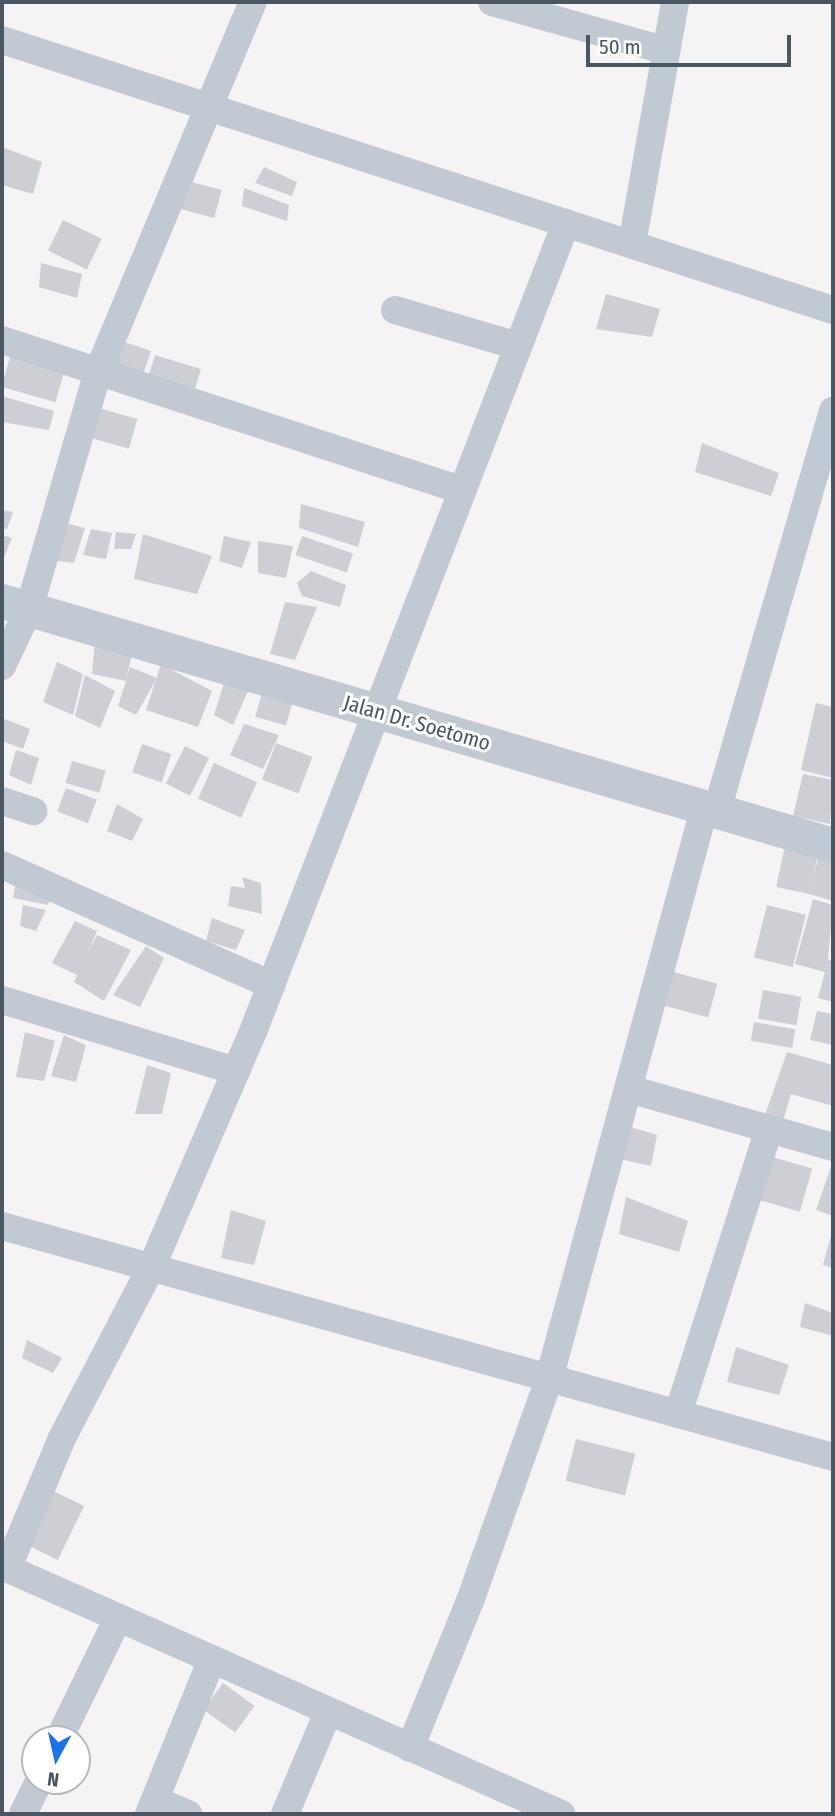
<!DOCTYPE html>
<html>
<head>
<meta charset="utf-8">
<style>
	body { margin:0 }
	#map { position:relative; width:835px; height:1816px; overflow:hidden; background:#f5f3f3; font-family:"Fira Sans Condensed",sans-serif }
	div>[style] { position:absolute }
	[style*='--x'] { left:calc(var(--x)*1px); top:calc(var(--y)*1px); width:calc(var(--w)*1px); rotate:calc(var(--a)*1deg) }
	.building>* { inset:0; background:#cdcfd5; transform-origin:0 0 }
	.minor>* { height:28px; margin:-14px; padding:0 14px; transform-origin:14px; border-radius:14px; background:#c1cad2 }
	.tertiary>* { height:35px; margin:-17.5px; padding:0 17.5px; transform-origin:17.5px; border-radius:17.5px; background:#c1cad2 }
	span { translate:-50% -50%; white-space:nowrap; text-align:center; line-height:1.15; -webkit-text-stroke:6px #fff; paint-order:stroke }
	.street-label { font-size:21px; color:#4a5661 }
	.frame { position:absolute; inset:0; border:4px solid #4a5661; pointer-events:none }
	.north { position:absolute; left:21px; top:1725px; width:70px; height:70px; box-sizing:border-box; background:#fff; border:2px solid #b7bbc0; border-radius:50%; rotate:188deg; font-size:19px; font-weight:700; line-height:28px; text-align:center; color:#4a5661 }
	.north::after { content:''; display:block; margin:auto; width:24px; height:32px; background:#1a73e8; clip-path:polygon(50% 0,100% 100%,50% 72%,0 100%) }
	.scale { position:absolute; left:586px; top:35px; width:205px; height:32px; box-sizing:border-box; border:4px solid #4a5661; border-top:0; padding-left:9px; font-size:21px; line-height:24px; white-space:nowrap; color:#4a5661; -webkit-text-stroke:5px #fff; paint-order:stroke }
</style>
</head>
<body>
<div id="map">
	<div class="building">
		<i style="clip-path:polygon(2px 147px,42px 162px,33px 194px,2px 185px)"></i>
		<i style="clip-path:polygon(264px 167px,297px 182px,292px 196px,255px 183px)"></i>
		<i style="left:184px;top:180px;width:39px;height:29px;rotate:15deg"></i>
		<i style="clip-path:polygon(244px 188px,289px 205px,287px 221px,242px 206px)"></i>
		<i style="left:63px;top:220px;width:43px;height:34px;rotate:26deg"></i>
		<i style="clip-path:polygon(41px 263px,82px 274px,77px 298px,39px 287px)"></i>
		<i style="clip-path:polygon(606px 294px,660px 309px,652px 337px,596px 329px)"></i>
		<i style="left:116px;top:339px;width:37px;height:28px;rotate:19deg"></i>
		<i style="left:155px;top:355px;width:48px;height:28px;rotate:17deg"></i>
		<i style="left:10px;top:357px;width:56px;height:31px;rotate:16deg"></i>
		<i style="clip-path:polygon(2px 396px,54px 411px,49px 430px,2px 422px)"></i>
		<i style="left:99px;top:408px;width:40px;height:31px;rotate:16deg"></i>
		<i style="clip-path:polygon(702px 443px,779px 473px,771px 496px,695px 472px)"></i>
		<i style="clip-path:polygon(301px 504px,365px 522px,358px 547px,299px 528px)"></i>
		<i style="clip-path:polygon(2px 510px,13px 512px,7px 529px,2px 528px)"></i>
		<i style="clip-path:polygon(61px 522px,85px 528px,74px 563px,51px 560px)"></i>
		<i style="clip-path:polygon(91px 529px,112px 533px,106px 559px,83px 555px)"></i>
		<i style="clip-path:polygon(116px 532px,136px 534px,131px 549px,114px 549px)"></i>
		<i style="clip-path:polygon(143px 534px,212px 556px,197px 594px,134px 579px)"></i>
		<i style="clip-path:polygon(2px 535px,12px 538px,2px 562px)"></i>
		<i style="clip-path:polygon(224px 536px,251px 542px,242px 568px,219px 561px)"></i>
		<i style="left:302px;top:536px;width:54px;height:20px;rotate:19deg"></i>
		<i style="clip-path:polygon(258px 541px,293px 546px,286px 578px,258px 573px)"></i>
		<i style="clip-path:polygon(311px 571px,346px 585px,340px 607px,302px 596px,297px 583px)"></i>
		<i style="clip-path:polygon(285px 602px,317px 607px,295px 660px,270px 654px)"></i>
		<i style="clip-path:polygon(95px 641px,133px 651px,126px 678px,130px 667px,157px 678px,136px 715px,118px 706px,126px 681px,92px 674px)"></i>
		<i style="clip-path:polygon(57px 662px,83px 674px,73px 715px,43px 702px)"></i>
		<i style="clip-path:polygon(161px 664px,212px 691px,198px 727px,146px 710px)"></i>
		<i style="clip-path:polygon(85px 675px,115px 691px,100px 728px,75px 716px)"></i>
		<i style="clip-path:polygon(225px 680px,249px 689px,233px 725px,214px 715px)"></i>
		<i style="left:264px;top:686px;width:32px;height:32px;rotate:16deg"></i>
		<i style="clip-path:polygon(816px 703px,833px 707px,833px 778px,801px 770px)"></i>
		<i style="clip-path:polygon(2px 718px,30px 729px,23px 749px,2px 741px)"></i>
		<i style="clip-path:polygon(244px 724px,279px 735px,263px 769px,230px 755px)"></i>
		<i style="left:276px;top:743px;width:39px;height:39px;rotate:21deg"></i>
		<i style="left:142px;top:744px;width:31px;height:30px;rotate:19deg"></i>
		<i style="left:185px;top:746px;width:27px;height:42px;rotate:27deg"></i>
		<i style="clip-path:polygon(16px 750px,39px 758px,31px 785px,9px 775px)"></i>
		<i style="left:72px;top:761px;width:35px;height:23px;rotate:16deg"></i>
		<i style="left:214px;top:763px;width:47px;height:39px;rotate:24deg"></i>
		<i style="clip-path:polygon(803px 774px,833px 780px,830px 824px,793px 816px)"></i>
		<i style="left:66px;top:788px;width:33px;height:25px;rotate:21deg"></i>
		<i style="clip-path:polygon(117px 804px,143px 819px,132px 841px,107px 831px)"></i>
		<i style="left:786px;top:841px;width:34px;height:47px;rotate:12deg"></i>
		<i style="clip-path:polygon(819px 854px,833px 858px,833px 901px,809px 894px)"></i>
		<i style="clip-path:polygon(17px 877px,53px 893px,48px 905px,13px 898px)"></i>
		<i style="clip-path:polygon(242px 877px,261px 883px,262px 914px,228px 906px,231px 886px,245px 888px)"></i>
		<i style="clip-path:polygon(813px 899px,833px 905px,828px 960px,833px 961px,833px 1002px,818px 998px,825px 972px,795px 964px)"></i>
		<i style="clip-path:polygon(23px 905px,46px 910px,36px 931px,20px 926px)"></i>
		<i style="left:767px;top:905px;width:40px;height:54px;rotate:14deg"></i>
		<i style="clip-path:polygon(212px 918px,245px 930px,236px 950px,206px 941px)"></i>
		<i style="clip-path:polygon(75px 921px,97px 931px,88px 952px,97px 935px,131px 950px,104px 1001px,74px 982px,77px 975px,52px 963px)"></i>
		<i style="clip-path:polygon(146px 946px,164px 958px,140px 1007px,113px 995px)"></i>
		<i style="left:666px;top:970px;width:53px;height:35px;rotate:15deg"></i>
		<i style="left:763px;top:990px;width:39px;height:29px;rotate:10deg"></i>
		<i style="clip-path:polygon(817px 1011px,833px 1014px,833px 1045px,810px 1040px)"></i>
		<i style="left:754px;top:1022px;width:42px;height:19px;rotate:10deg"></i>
		<i style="clip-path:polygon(25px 1032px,55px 1041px,44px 1081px,16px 1077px)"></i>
		<i style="clip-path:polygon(64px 1035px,86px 1045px,76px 1082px,51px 1076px)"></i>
		<i style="clip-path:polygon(787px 1052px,833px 1065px,833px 1106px,791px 1094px,782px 1124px,764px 1118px)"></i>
		<i style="clip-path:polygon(147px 1065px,171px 1073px,162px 1114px,135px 1114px)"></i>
		<i style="clip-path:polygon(621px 1124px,657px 1135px,651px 1166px,615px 1158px)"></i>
		<i style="left:769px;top:1156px;width:45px;height:45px;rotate:16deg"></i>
		<i style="clip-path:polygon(833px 1161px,833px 1216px,816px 1210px)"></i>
		<i style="clip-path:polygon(626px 1197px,688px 1221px,679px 1252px,619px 1234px)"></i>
		<i style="clip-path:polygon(231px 1210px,266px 1221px,254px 1265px,221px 1258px)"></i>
		<i style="clip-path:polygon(832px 1231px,833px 1232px,833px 1268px,823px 1265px)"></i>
		<i style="clip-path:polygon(805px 1303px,833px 1313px,833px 1336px,800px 1327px)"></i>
		<i style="clip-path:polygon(27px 1340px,62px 1358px,53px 1373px,22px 1358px)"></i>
		<i style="clip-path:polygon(736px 1347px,789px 1365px,779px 1395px,727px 1382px)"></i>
		<i style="left:576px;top:1439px;width:61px;height:43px;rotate:14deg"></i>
		<i style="left:49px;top:1489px;width:39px;height:60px;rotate:26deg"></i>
		<i style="left:223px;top:1683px;width:39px;height:33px;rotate:36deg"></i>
	</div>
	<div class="minor">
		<i style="--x:492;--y:2;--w:179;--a:15.6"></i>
		<i style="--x:2;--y:40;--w:874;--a:18"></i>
		<i style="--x:632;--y:244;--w:246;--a:-79.9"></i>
		<i style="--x:395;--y:310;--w:128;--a:16.3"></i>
		<i style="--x:2;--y:340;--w:483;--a:18.1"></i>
		<i style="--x:2;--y:666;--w:63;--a:-64.7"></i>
		<i style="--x:29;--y:609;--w:247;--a:-73.8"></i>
		<i style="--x:98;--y:372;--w:401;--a:-67.3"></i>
		<i style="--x:2;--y:801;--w:33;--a:18"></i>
		<i style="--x:717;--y:810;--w:416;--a:-73.8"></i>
		<i style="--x:2;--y:865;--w:295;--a:24"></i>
		<i style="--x:2;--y:1000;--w:245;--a:16.9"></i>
		<i style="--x:629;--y:1089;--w:212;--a:15.9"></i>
		<i style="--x:2;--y:1226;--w:863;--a:15.53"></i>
		<i style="--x:678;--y:1414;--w:299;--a:-72.3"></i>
		<i style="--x:2;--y:1566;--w:612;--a:23.92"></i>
		<i style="--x:7;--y:1569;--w:142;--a:-67.2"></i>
		<i style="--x:62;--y:1438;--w:194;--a:-62.4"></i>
		<i style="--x:152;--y:1266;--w:263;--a:-66.7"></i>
		<i style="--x:256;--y:1024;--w:859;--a:-68.84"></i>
		<i style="--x:59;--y:1739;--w:132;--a:-64"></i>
		<i style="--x:410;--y:1748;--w:159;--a:-67.8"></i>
		<i style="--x:470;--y:1601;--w:236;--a:-70.4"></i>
		<i style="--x:549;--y:1379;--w:594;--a:-74.77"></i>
		<i style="--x:155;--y:1800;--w:36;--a:23"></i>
		<i style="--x:23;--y:1814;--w:37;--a:-64"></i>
		<i style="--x:149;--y:1814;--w:167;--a:-67.9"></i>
		<i style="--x:285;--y:1814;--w:111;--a:-67.1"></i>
	</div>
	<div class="tertiary">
		<i style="--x:2;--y:601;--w:866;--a:16.36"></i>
	</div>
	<div class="street-label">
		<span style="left:417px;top:723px;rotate:16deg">Jalan Dr. Soetomo</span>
	</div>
	<div class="frame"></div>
	<div class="north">N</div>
	<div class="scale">50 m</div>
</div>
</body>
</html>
